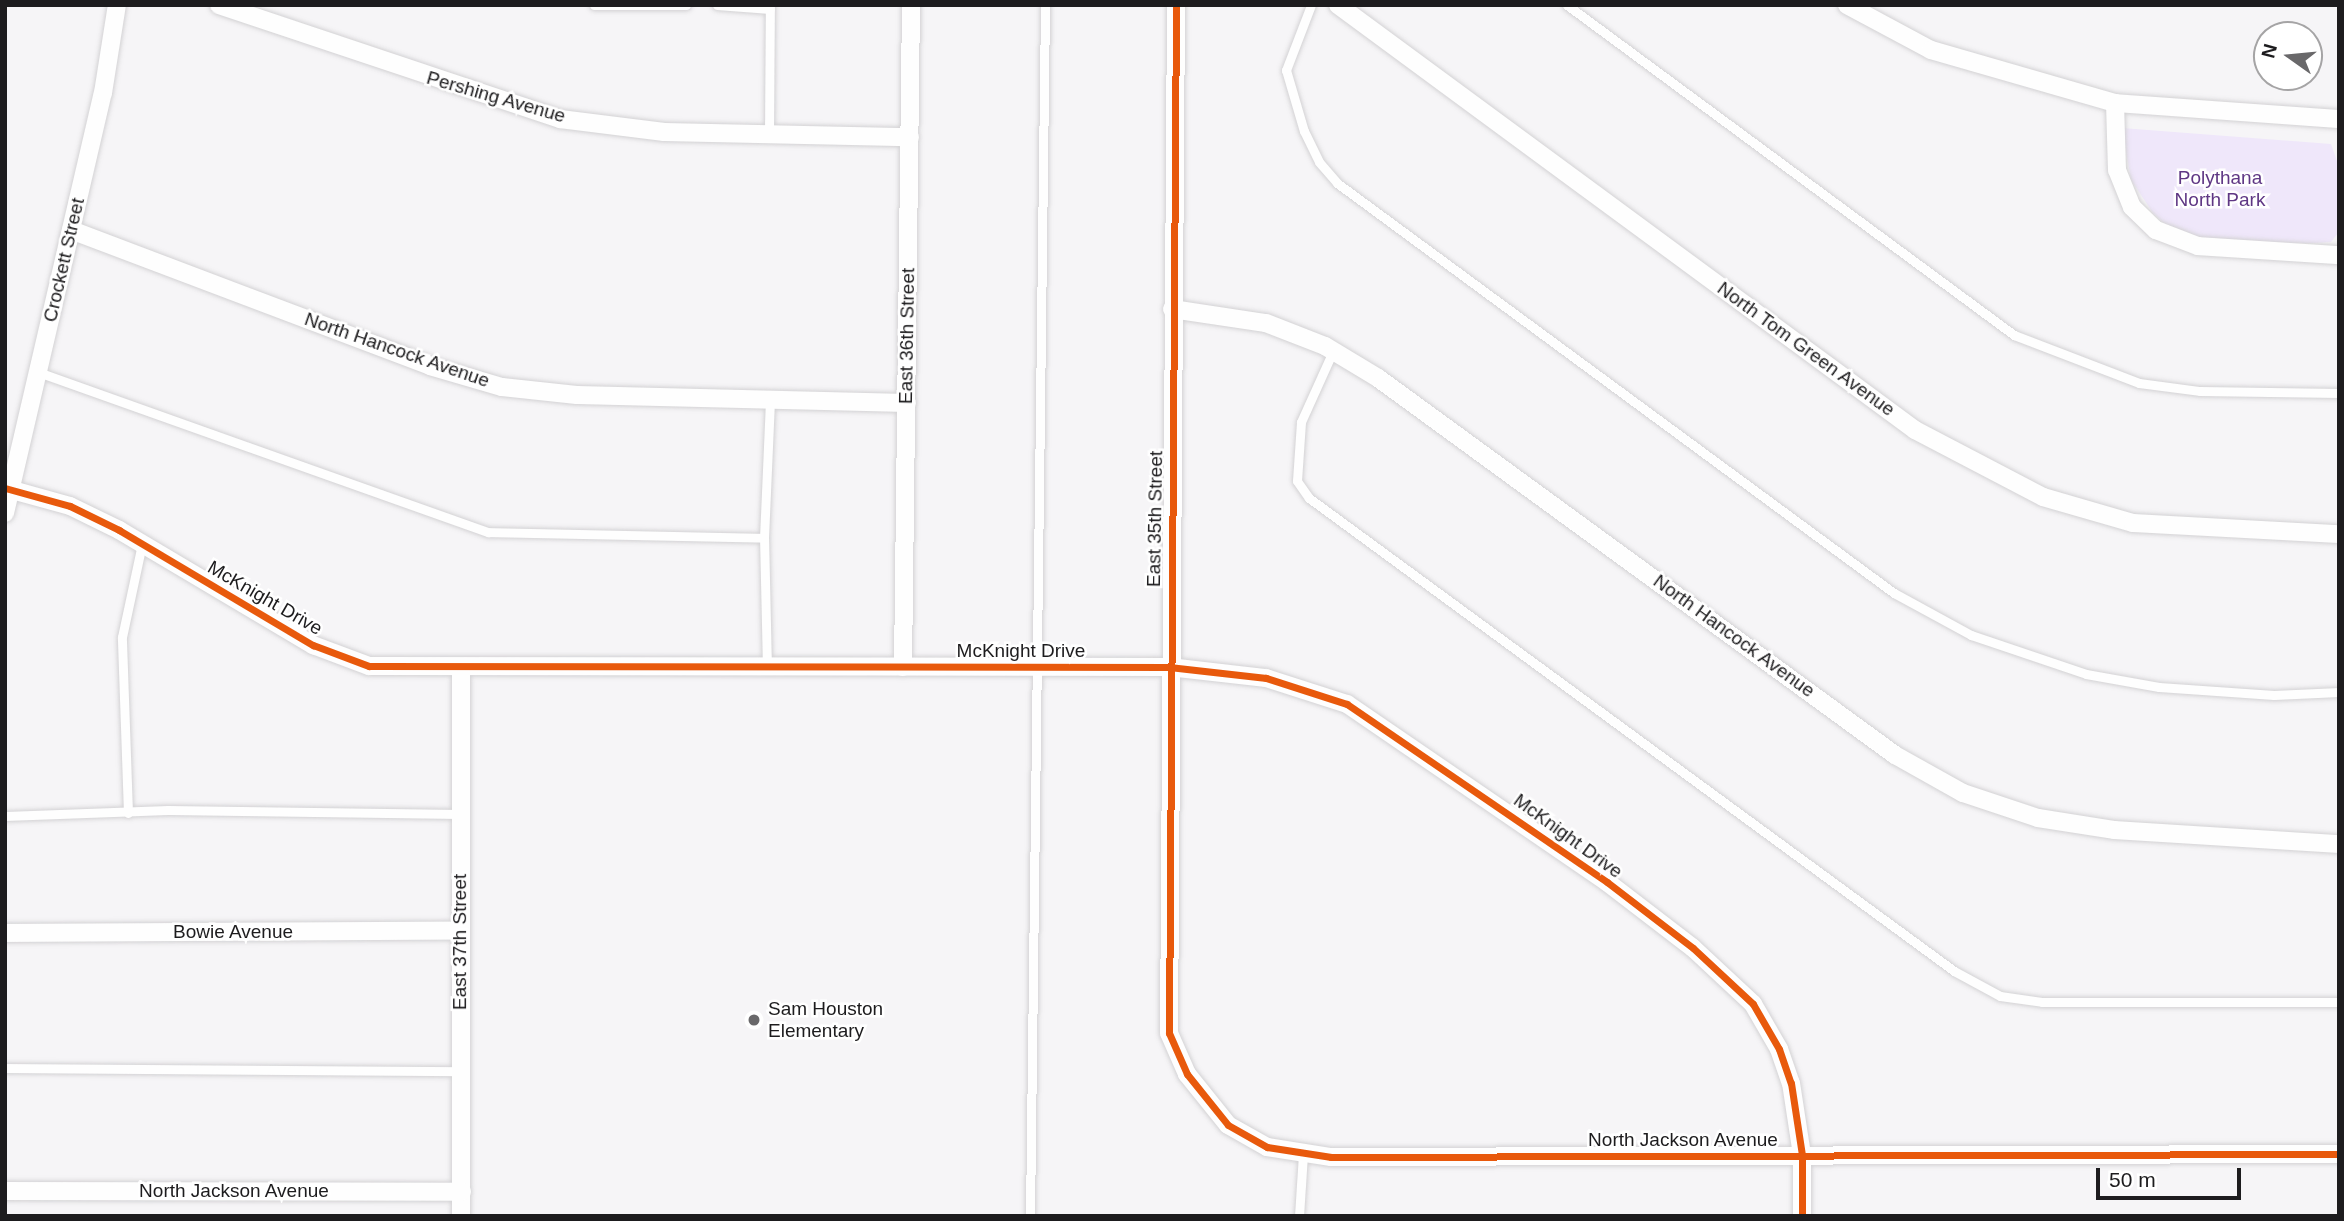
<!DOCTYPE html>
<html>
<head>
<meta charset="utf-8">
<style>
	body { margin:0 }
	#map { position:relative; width:2344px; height:1221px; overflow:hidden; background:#f6f5f7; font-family:Arial,sans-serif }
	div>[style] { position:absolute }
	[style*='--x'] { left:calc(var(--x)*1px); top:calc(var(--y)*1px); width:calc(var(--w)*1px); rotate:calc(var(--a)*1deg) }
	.green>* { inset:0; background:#efe7fa }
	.roads { filter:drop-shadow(0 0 2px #d3d2d4) drop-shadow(0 0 2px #d3d2d4) }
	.service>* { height:9px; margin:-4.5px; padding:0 4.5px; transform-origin:4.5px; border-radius:4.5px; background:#fefefe }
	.minor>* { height:18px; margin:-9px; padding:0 9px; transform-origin:9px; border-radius:9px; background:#fefefe }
	.cycleway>* { height:7px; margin:-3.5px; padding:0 3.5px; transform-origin:3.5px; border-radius:3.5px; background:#e8590c }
	.dots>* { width:19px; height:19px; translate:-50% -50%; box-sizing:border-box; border:4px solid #fff; border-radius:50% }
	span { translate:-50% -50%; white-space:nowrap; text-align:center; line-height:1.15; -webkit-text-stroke:5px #fff; paint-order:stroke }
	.street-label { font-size:19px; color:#1d1c1e }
	.park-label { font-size:19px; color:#5f3784 }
	.poi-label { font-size:19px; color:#1d1c1e }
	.left { translate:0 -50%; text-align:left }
	.frame { position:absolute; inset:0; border:7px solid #1d1c1e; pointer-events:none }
	.north { position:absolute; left:2253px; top:21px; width:70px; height:70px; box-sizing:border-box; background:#fff; border:2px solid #a5a4a5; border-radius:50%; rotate:285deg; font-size:19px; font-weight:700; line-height:28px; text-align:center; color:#1d1c1e }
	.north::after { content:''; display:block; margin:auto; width:24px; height:32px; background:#69686a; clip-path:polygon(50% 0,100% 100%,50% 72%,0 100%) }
	.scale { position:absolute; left:2096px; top:1168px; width:145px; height:32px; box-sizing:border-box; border:4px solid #1d1c1e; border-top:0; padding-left:9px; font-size:21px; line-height:24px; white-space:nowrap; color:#1d1c1e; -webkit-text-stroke:5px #fff; paint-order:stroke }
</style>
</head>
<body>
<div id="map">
	<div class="green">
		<i style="clip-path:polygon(2122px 128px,2331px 144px,2337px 161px,2338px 233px,2331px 242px,2315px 243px,2211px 242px,2175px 233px,2153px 213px,2131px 180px)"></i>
	</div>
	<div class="roads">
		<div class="service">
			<i style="--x:594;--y:5;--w:92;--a:0"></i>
			<i style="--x:717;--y:5;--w:53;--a:4.3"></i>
			<i style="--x:1311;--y:5;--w:70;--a:111"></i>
			<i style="--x:1286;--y:70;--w:64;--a:73.6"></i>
			<i style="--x:1304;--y:131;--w:34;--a:64"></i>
			<i style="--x:1319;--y:162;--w:28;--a:49"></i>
			<i style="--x:1337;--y:183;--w:692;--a:36.36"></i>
			<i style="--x:1894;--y:593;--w:88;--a:28.6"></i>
			<i style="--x:1971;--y:635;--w:121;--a:18.7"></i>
			<i style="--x:2086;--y:674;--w:74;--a:10.1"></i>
			<i style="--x:2159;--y:687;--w:115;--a:4"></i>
			<i style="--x:2274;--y:695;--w:65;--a:-2.6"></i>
			<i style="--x:1567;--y:5;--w:556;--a:36.44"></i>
			<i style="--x:2014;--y:335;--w:134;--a:21"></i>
			<i style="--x:2139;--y:383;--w:62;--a:7.5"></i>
			<i style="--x:2200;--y:391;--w:139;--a:0.8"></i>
			<i style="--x:769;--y:134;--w:129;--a:-89.6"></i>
			<i style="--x:1333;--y:351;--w:78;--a:114.3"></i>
			<i style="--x:1301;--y:422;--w:59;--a:93.9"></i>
			<i style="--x:1297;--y:481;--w:21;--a:55"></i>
			<i style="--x:1309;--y:498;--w:800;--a:36.25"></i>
			<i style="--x:1954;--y:971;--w:52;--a:28.5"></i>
			<i style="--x:2000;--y:996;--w:42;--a:8.1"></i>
			<i style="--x:2042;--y:1002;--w:297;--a:0"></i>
			<i style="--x:38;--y:372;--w:478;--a:19.6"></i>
			<i style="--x:488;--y:532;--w:276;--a:1.2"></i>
			<i style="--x:767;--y:668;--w:130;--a:-91.3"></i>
			<i style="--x:764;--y:538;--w:139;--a:-87.5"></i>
			<i style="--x:128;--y:813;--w:176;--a:-92"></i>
			<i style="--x:122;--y:637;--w:95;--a:-77.9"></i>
			<i style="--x:5;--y:816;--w:163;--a:-2.1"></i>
			<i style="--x:168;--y:810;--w:292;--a:0.8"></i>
			<i style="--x:5;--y:1068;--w:456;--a:0.4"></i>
			<i style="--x:1030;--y:1216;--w:1211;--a:-89.29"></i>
			<i style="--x:1299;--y:1216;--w:62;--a:-86.3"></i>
		</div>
		<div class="minor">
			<i style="--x:219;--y:5;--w:360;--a:18.5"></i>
			<i style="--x:560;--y:119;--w:105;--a:7.1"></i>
			<i style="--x:664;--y:132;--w:246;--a:1.2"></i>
			<i style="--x:1176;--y:5;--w:1028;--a:90.39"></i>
			<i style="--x:1169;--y:1033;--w:45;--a:66.3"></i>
			<i style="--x:1187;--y:1074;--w:65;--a:51.2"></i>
			<i style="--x:1228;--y:1125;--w:45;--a:29.4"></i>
			<i style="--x:1267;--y:1147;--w:65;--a:8.9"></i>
			<i style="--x:1331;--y:1157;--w:1008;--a:-0.17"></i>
			<i style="--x:1338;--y:5;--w:717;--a:36.37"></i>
			<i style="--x:1915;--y:430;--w:144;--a:27.6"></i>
			<i style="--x:2043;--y:497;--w:94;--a:16.1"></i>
			<i style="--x:2133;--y:523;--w:206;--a:3.1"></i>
			<i style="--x:1847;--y:5;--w:95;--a:28.2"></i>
			<i style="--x:1931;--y:50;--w:191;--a:16.1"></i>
			<i style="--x:2115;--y:103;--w:225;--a:4.1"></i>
			<i style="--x:2115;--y:103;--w:67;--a:88.3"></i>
			<i style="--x:2117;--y:170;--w:40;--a:68"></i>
			<i style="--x:2132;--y:207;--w:33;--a:44"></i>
			<i style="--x:2156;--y:230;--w:45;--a:20.9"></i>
			<i style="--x:2198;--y:246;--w:141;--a:3.7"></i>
			<i style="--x:71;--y:230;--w:384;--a:20.7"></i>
			<i style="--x:430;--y:366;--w:75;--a:16.3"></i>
			<i style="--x:502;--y:387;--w:75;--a:6.1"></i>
			<i style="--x:577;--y:395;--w:330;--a:1.4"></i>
			<i style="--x:1172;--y:309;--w:95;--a:8.5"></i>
			<i style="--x:1266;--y:323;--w:63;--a:21.3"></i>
			<i style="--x:1325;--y:346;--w:62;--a:31.1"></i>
			<i style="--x:1378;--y:378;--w:640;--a:36.1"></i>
			<i style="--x:1895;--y:755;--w:78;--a:29.2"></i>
			<i style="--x:1963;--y:793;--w:79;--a:18.4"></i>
			<i style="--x:2038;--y:818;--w:78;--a:8.9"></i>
			<i style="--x:2115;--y:830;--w:224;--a:3.6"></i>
			<i style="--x:5;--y:488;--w:67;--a:15.5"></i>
			<i style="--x:70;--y:506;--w:55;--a:26.1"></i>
			<i style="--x:119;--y:530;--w:226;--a:30.7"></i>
			<i style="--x:313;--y:645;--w:60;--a:20.6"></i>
			<i style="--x:369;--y:666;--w:800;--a:0.07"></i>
			<i style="--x:1169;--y:667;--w:98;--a:6.5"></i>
			<i style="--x:1266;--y:678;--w:85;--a:17.8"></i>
			<i style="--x:1347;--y:704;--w:315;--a:34.4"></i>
			<i style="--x:1607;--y:882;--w:108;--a:37.5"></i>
			<i style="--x:1693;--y:948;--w:82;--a:43"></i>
			<i style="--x:1753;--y:1004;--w:52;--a:60"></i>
			<i style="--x:1779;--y:1049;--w:36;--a:71"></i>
			<i style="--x:1791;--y:1083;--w:73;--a:81.3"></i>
			<i style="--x:1802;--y:1155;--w:61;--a:90"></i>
			<i style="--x:5;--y:513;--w:431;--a:-76.9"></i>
			<i style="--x:103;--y:93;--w:89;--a:-81"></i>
			<i style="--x:903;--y:667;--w:662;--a:-89.31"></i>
			<i style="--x:461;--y:669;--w:547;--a:90"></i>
			<i style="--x:5;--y:933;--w:455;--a:-0.3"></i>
			<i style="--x:5;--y:1191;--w:457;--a:0.1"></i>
		</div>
	</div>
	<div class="cycleway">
		<i style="--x:1176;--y:5;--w:1028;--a:90.39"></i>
		<i style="--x:1169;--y:1033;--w:45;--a:66.3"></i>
		<i style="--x:1187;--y:1074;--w:65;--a:51.2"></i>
		<i style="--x:1228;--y:1125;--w:45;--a:29.4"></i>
		<i style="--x:1267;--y:1147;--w:65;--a:8.9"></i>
		<i style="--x:1331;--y:1157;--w:1008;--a:-0.17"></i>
		<i style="--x:5;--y:488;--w:67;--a:15.5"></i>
		<i style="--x:70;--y:506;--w:55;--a:26.1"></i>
		<i style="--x:119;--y:530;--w:226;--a:30.7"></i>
		<i style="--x:313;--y:645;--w:60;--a:20.6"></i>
		<i style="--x:369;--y:666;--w:800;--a:0.07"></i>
		<i style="--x:1169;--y:667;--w:98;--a:6.5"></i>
		<i style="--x:1266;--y:678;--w:85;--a:17.8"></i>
		<i style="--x:1347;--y:704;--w:315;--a:34.4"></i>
		<i style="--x:1607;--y:882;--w:108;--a:37.5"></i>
		<i style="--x:1693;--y:948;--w:82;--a:43"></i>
		<i style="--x:1753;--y:1004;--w:52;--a:60"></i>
		<i style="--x:1779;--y:1049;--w:36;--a:71"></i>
		<i style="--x:1791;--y:1083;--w:73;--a:81.3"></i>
		<i style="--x:1802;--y:1155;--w:61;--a:90"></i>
	</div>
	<div class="dots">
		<i style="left:754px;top:1020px;background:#69686a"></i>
	</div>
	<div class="street-label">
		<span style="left:496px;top:97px;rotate:16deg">Pershing Avenue</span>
		<span style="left:64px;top:260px;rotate:-77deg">Crockett Street</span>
		<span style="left:907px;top:336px;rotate:-89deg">East 36th Street</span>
		<span style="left:1806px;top:349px;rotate:36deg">North Tom Green Avenue</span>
		<span style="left:397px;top:350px;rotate:19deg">North Hancock Avenue</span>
		<span style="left:1155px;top:519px;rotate:-89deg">East 35th Street</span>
		<span style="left:265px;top:598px;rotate:30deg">McKnight Drive</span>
		<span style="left:1734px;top:636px;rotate:36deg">North Hancock Avenue</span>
		<span style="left:1021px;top:651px">McKnight Drive</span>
		<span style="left:1568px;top:836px;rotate:36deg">McKnight Drive</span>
		<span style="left:233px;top:932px">Bowie Avenue</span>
		<span style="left:460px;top:942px;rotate:-90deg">East 37th Street</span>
		<span style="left:1683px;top:1140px">North Jackson Avenue</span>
		<span style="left:234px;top:1191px">North Jackson Avenue</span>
	</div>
	<div class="park-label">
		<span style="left:2220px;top:189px">Polythana<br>North Park</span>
	</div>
	<div class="poi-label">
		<span class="left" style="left:768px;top:1020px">Sam Houston<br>Elementary</span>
	</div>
	<div class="frame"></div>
	<div class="north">N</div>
	<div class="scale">50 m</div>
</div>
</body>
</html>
